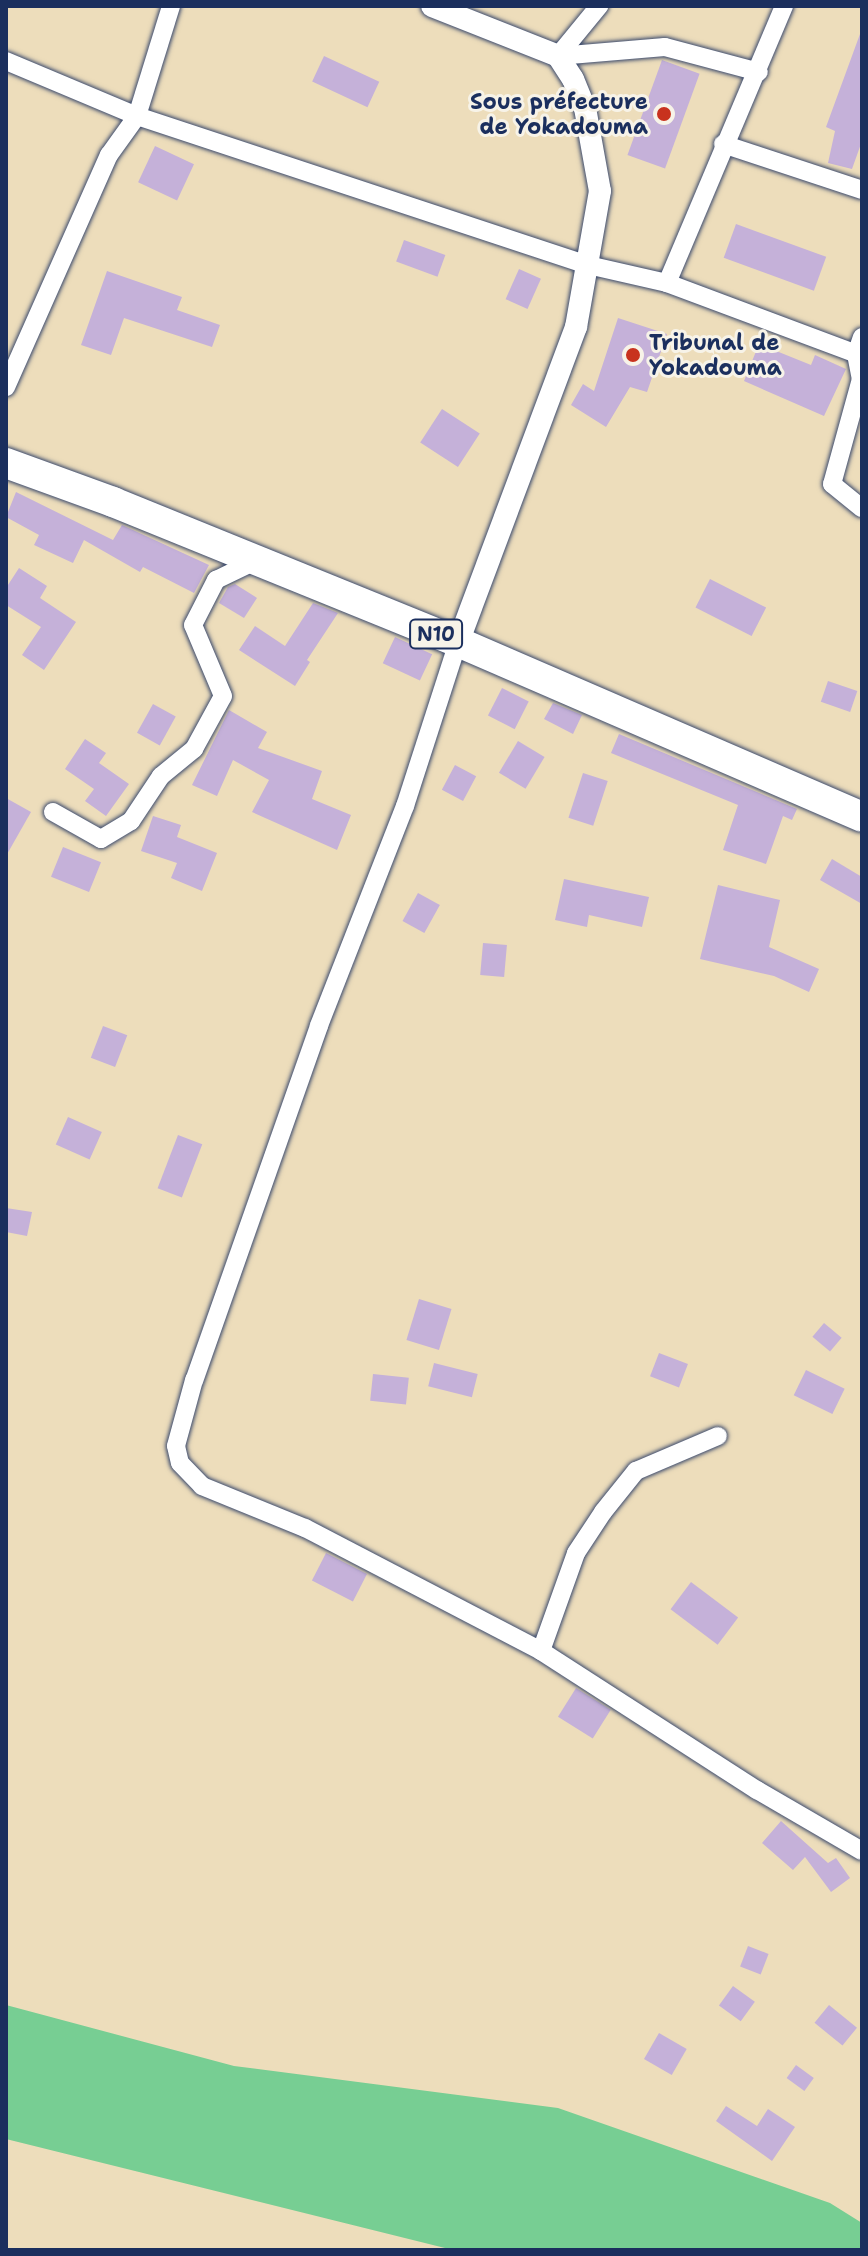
<!DOCTYPE html>
<html>
<head>
<meta charset="utf-8">
<style>
	body { margin:0 }
	#map { position:relative; width:868px; height:2256px; overflow:hidden; background:#edddbb; font-family:"Shantell Sans",sans-serif }
	div>[style] { position:absolute }
	[style*='--x'] { left:calc(var(--x)*1px); top:calc(var(--y)*1px); width:calc(var(--w)*1px); rotate:calc(var(--a)*1deg) }
	.green>* { inset:0; background:#77ce93 }
	.building>* { inset:0; background:#c5b1d9; transform-origin:0 0 }
	.roads { filter:drop-shadow(0 0 2px #3a496c) drop-shadow(0 0 2px #3a496c) }
	.minor>* { height:18px; margin:-9px; padding:0 9px; transform-origin:9px; border-radius:9px; background:#fff }
	.tertiary>* { height:22px; margin:-11px; padding:0 11px; transform-origin:11px; border-radius:11px; background:#fff }
	.trunk>* { height:30px; margin:-15px; padding:0 15px; transform-origin:15px; border-radius:15px; background:#fff }
	.dots>* { width:22px; height:22px; translate:-50% -50%; box-sizing:border-box; border:4px solid #f7f3e8; border-radius:50% }
	span { translate:-50% -50%; white-space:nowrap; text-align:center; line-height:1.15; -webkit-text-stroke:6px #f7f3e8; paint-order:stroke }
	.shield-label span { padding:2px 6px; background:#f7f3e8; border:2px solid; border-radius:6px; -webkit-text-stroke-width:0 }
	.shield-label { font-size:20px; color:#1b2f5e; font-weight:700 }
	.poi-label { font-size:22px; color:#1b2f5e; font-weight:700 }
	.right { translate:-100% -50%; text-align:right }
	.left { translate:0 -50%; text-align:left }
	.frame { position:absolute; inset:0; border:8px solid #1b2f5e; pointer-events:none }
</style>
</head>
<body>
<div id="map">
	<div class="green">
		<i style="clip-path:polygon(6px 2005px,234px 2066px,558px 2108px,830px 2203px,862px 2223px,862px 2250px,453px 2250px,6px 2139px)"></i>
	</div>
	<div class="building">
		<i style="clip-path:polygon(860px 34px,862px 141px,852px 169px,828px 163px,835px 131px,826px 127px)"></i>
		<i style="left:324px;top:56px;width:61px;height:28px;rotate:25deg"></i>
		<i style="left:662px;top:60px;width:40px;height:101px;rotate:20deg"></i>
		<i style="left:155px;top:146px;width:43px;height:40px;rotate:25deg"></i>
		<i style="left:736px;top:224px;width:96px;height:36px;rotate:20deg"></i>
		<i style="left:404px;top:240px;width:44px;height:23px;rotate:20deg"></i>
		<i style="left:519px;top:269px;width:24px;height:33px;rotate:24deg"></i>
		<i style="clip-path:polygon(107px 271px,182px 297px,177px 310px,220px 325px,212px 347px,124px 318px,111px 355px,81px 345px)"></i>
		<i style="clip-path:polygon(618px 318px,667px 334px,647px 392px,630px 387px,606px 427px,571px 405px,583px 384px,594px 391px)"></i>
		<i style="clip-path:polygon(759px 344px,811px 365px,815px 355px,846px 369px,824px 416px,744px 381px)"></i>
		<i style="left:442px;top:409px;width:45px;height:40px;rotate:33deg"></i>
		<i style="clip-path:polygon(16px 492px,113px 540px,122px 525px,209px 565px,194px 593px,143px 567px,140px 572px,84px 540px,73px 563px,34px 545px,39px 535px,6px 517px)"></i>
		<i style="clip-path:polygon(19px 568px,47px 586px,40px 598px,76px 622px,44px 670px,22px 655px,41px 627px,6px 605px,6px 588px)"></i>
		<i style="left:710px;top:579px;width:63px;height:32px;rotate:27deg"></i>
		<i style="clip-path:polygon(235px 584px,257px 598px,244px 618px,219px 603px,228px 587px)"></i>
		<i style="clip-path:polygon(313px 603px,338px 613px,307px 660px,310px 662px,295px 686px,239px 650px,255px 626px,285px 646px)"></i>
		<i style="left:395px;top:637px;width:41px;height:29px;rotate:25deg"></i>
		<i style="left:828px;top:681px;width:31px;height:22px;rotate:19deg"></i>
		<i style="left:502px;top:688px;width:30px;height:31px;rotate:27deg"></i>
		<i style="clip-path:polygon(553px 703px,582px 715px,573px 734px,544px 719px)"></i>
		<i style="left:153px;top:704px;width:26px;height:33px;rotate:29deg"></i>
		<i style="clip-path:polygon(229px 710px,267px 732px,258px 748px,322px 771px,312px 799px,351px 815px,337px 850px,252px 812px,269px 780px,233px 760px,217px 796px,192px 785px)"></i>
		<i style="clip-path:polygon(619px 734px,797px 809px,792px 820px,783px 816px,766px 864px,723px 850px,738px 805px,611px 753px)"></i>
		<i style="clip-path:polygon(85px 739px,106px 753px,99px 763px,129px 784px,106px 816px,85px 801px,94px 789px,65px 769px)"></i>
		<i style="left:518px;top:741px;width:31px;height:37px;rotate:31deg"></i>
		<i style="left:455px;top:765px;width:24px;height:28px;rotate:28deg"></i>
		<i style="left:583px;top:773px;width:26px;height:47px;rotate:18deg"></i>
		<i style="clip-path:polygon(6px 798px,31px 812px,6px 856px)"></i>
		<i style="clip-path:polygon(153px 816px,181px 825px,177px 837px,217px 853px,202px 891px,171px 878px,177px 863px,141px 851px)"></i>
		<i style="left:63px;top:847px;width:41px;height:32px;rotate:22deg"></i>
		<i style="clip-path:polygon(832px 859px,862px 877px,862px 904px,820px 880px)"></i>
		<i style="clip-path:polygon(564px 879px,649px 897px,642px 927px,589px 915px,587px 927px,555px 920px)"></i>
		<i style="clip-path:polygon(718px 885px,780px 900px,769px 947px,819px 969px,809px 992px,774px 976px,700px 959px)"></i>
		<i style="left:418px;top:893px;width:25px;height:32px;rotate:29deg"></i>
		<i style="left:483px;top:943px;width:24px;height:32px;rotate:5deg"></i>
		<i style="left:103px;top:1026px;width:26px;height:34px;rotate:21deg"></i>
		<i style="left:68px;top:1117px;width:37px;height:30px;rotate:24deg"></i>
		<i style="left:178px;top:1135px;width:26px;height:57px;rotate:21deg"></i>
		<i style="clip-path:polygon(6px 1208px,32px 1212px,27px 1236px,6px 1232px)"></i>
		<i style="left:419px;top:1299px;width:34px;height:43px;rotate:17deg"></i>
		<i style="left:824px;top:1323px;width:23px;height:18px;rotate:40deg"></i>
		<i style="left:659px;top:1353px;width:31px;height:25px;rotate:21deg"></i>
		<i style="left:434px;top:1363px;width:45px;height:24px;rotate:14deg"></i>
		<i style="left:806px;top:1370px;width:43px;height:28px;rotate:26deg"></i>
		<i style="left:373px;top:1374px;width:36px;height:27px;rotate:6deg"></i>
		<i style="left:326px;top:1553px;width:46px;height:31px;rotate:27deg"></i>
		<i style="left:691px;top:1582px;width:59px;height:34px;rotate:37deg"></i>
		<i style="left:576px;top:1688px;width:41px;height:34px;rotate:32deg"></i>
		<i style="clip-path:polygon(781px 1821px,828px 1863px,836px 1858px,850px 1878px,831px 1892px,805px 1857px,793px 1870px,762px 1843px)"></i>
		<i style="left:748px;top:1946px;width:22px;height:22px;rotate:21deg"></i>
		<i style="left:733px;top:1986px;width:27px;height:24px;rotate:36deg"></i>
		<i style="left:829px;top:2005px;width:36px;height:23px;rotate:39deg"></i>
		<i style="left:659px;top:2033px;width:32px;height:30px;rotate:30deg"></i>
		<i style="left:796px;top:2065px;width:22px;height:16px;rotate:36deg"></i>
		<i style="clip-path:polygon(726px 2106px,757px 2126px,768px 2109px,795px 2127px,772px 2161px,716px 2121px)"></i>
	</div>
	<div class="roads">
		<div class="minor">
			<i style="--x:558;--y:56;--w:107;--a:-4.8"></i>
			<i style="--x:665;--y:47;--w:97;--a:14.9"></i>
			<i style="--x:558;--y:56;--w:65;--a:-50.6"></i>
			<i style="--x:6;--y:61;--w:142;--a:22.8"></i>
			<i style="--x:137;--y:116;--w:475;--a:18.3"></i>
			<i style="--x:588;--y:265;--w:81;--a:12.8"></i>
			<i style="--x:667;--y:283;--w:208;--a:20.5"></i>
			<i style="--x:723;--y:144;--w:146;--a:18.3"></i>
			<i style="--x:667;--y:283;--w:301;--a:-67.1"></i>
			<i style="--x:862;--y:337;--w:18;--a:109"></i>
			<i style="--x:856;--y:354;--w:25;--a:79"></i>
			<i style="--x:861;--y:379;--w:109;--a:105.4"></i>
			<i style="--x:832;--y:484;--w:38;--a:39"></i>
			<i style="--x:6;--y:387;--w:254;--a:-66.1"></i>
			<i style="--x:109;--y:155;--w:48;--a:-54.3"></i>
			<i style="--x:137;--y:116;--w:115;--a:-72.8"></i>
			<i style="--x:458;--y:642;--w:172;--a:107.9"></i>
			<i style="--x:405;--y:806;--w:236;--a:111.4"></i>
			<i style="--x:319;--y:1026;--w:375;--a:109.4"></i>
			<i style="--x:194;--y:1380;--w:68;--a:105.3"></i>
			<i style="--x:176;--y:1446;--w:17;--a:77"></i>
			<i style="--x:180;--y:1463;--w:32;--a:46"></i>
			<i style="--x:202;--y:1486;--w:111;--a:22.2"></i>
			<i style="--x:305;--y:1528;--w:266;--a:27.5"></i>
			<i style="--x:541;--y:1651;--w:257;--a:32.8"></i>
			<i style="--x:757;--y:1790;--w:121;--a:30.2"></i>
			<i style="--x:53;--y:812;--w:55;--a:29.4"></i>
			<i style="--x:101;--y:839;--w:35;--a:-31"></i>
			<i style="--x:131;--y:821;--w:54;--a:-56.3"></i>
			<i style="--x:161;--y:776;--w:43;--a:-39.3"></i>
			<i style="--x:194;--y:749;--w:60;--a:-61.3"></i>
			<i style="--x:223;--y:696;--w:77;--a:-112.9"></i>
			<i style="--x:193;--y:625;--w:51;--a:-62.9"></i>
			<i style="--x:216;--y:580;--w:41;--a:-25.9"></i>
			<i style="--x:541;--y:1651;--w:104;--a:-70.3"></i>
			<i style="--x:576;--y:1553;--w:49;--a:-56.6"></i>
			<i style="--x:603;--y:1512;--w:53;--a:-51.2"></i>
			<i style="--x:636;--y:1471;--w:89;--a:-23.1"></i>
		</div>
		<div class="tertiary">
			<i style="--x:432;--y:6;--w:136;--a:21.6"></i>
			<i style="--x:558;--y:56;--w:27;--a:57"></i>
			<i style="--x:573;--y:79;--w:31;--a:68"></i>
			<i style="--x:585;--y:108;--w:84;--a:79.8"></i>
			<i style="--x:600;--y:191;--w:138;--a:100"></i>
			<i style="--x:576;--y:327;--w:336;--a:110.5"></i>
		</div>
		<div class="trunk">
			<i style="--x:6;--y:463;--w:114;--a:20"></i>
			<i style="--x:113;--y:502;--w:372;--a:22.1"></i>
			<i style="--x:458;--y:642;--w:440;--a:23.4"></i>
		</div>
	</div>
	<div class="dots">
		<i style="left:664px;top:114px;background:#c8321e"></i>
		<i style="left:633px;top:355px;background:#c8321e"></i>
	</div>
	<div class="shield-label">
		<span style="left:436px;top:634px">N10</span>
	</div>
	<div class="poi-label">
		<span class="right" style="left:648px;top:114px">Sous préfecture<br>de Yokadouma</span>
		<span class="left" style="left:649px;top:355px">Tribunal de<br>Yokadouma</span>
	</div>
	<div class="frame"></div>
</div>
</body>
</html>
